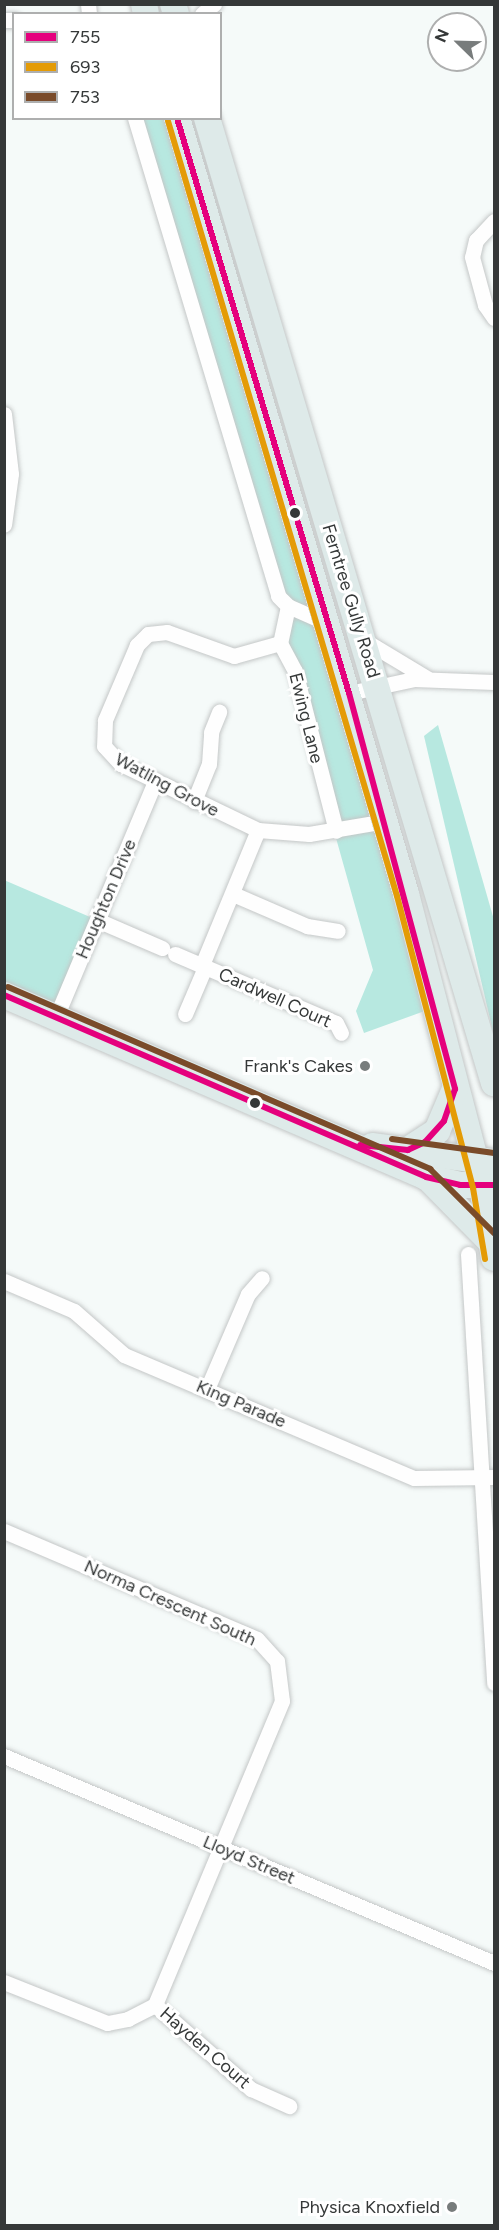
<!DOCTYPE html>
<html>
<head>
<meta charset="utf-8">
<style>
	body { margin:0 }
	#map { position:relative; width:499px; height:2230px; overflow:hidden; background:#f5faf9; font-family:Figtree,sans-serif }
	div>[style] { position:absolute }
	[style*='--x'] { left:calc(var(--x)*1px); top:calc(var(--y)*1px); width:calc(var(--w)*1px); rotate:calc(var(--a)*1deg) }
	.green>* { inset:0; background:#b7e8e0 }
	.roads { filter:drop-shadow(0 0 2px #c4c7c7) drop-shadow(0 0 2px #c4c7c7) }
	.minor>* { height:15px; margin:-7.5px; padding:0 7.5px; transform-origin:7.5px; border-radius:7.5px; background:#fefefe }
	.primary>* { height:26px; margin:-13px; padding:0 13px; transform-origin:13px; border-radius:13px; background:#deeae9 }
	.bus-1>* { height:6px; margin:-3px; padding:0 3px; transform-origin:3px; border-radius:3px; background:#e5007d }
	.bus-2>* { height:6px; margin:-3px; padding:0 3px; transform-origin:3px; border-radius:3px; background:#e49b06 }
	.bus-3>* { height:6px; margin:-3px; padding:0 3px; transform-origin:3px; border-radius:3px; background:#7a4b2a }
	.dots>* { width:16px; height:16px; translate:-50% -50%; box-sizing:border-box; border:3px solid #fff; border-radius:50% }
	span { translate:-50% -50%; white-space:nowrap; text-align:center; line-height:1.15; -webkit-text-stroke:6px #fff; paint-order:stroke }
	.street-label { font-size:18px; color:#353838 }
	.poi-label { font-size:18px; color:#353838 }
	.right { translate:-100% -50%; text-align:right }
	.frame { position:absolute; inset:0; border:6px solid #353838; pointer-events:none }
	.legend { position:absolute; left:12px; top:12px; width:210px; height:108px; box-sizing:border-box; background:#fff; border:2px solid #aeafaf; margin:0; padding:8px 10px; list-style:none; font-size:18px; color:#353838 }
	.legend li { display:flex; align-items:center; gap:12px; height:30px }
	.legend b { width:30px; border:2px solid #aeafaf }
	.north { position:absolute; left:427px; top:12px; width:60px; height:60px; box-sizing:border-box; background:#fff; border:2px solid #aeafaf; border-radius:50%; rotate:293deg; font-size:16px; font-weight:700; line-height:24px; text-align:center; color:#353838 }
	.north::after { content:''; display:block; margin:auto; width:21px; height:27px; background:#787c7c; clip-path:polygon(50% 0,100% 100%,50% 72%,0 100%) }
</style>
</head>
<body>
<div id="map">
	<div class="green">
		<i style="clip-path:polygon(135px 119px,177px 119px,433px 1008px,364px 1033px,356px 1011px,373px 970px,283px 649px,288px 606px)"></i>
		<i style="clip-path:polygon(438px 725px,494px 920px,494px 1036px,424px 736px)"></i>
		<i style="clip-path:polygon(4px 880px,97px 920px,56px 1017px,5px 995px)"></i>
	</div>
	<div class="roads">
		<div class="minor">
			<i style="--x:88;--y:4;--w:10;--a:84"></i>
			<i style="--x:202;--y:14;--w:16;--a:-40"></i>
			<i style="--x:4;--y:20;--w:10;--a:0"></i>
			<i style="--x:135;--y:118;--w:499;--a:73.3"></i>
			<i style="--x:278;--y:596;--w:14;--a:45"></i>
			<i style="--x:288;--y:606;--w:45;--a:23.7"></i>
			<i style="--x:494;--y:221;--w:26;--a:133"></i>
			<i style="--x:476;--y:240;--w:17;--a:103"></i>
			<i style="--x:472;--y:257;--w:50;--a:74.8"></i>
			<i style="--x:485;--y:305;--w:16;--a:55"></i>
			<i style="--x:4;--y:414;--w:60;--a:83.3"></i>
			<i style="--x:11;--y:474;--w:51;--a:97.8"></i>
			<i style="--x:288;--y:606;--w:38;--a:102"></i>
			<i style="--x:280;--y:643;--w:32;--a:62"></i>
			<i style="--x:295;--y:671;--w:165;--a:75.6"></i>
			<i style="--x:362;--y:639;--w:76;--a:31"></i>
			<i style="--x:280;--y:643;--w:48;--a:164.2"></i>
			<i style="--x:234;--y:656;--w:71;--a:-160.3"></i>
			<i style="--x:167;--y:632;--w:19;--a:174"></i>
			<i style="--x:148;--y:634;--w:16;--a:135"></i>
			<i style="--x:137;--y:645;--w:82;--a:113.1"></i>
			<i style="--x:105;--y:720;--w:26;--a:92"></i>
			<i style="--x:104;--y:746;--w:25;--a:47"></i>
			<i style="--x:121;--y:764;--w:152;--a:25.7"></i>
			<i style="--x:258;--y:830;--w:51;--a:4.5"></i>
			<i style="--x:309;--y:834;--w:77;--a:-9.7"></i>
			<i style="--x:349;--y:693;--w:66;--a:-12.2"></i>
			<i style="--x:414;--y:679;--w:80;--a:2.1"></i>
			<i style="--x:194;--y:801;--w:40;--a:-68"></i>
			<i style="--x:209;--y:764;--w:32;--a:-86"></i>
			<i style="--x:211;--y:732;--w:22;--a:-68"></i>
			<i style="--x:233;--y:894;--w:81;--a:23.4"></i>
			<i style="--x:307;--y:926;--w:31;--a:9"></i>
			<i style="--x:97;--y:920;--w:71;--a:23.3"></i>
			<i style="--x:175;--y:954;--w:175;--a:23.2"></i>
			<i style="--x:336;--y:1023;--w:11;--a:63"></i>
			<i style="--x:202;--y:965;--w:146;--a:-67.5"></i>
			<i style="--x:185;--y:1014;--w:51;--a:-66.9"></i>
			<i style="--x:56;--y:1017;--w:255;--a:-67.2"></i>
			<i style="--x:468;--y:1254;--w:430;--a:86.5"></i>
			<i style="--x:4;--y:1281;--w:76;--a:23.2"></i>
			<i style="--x:74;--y:1311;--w:67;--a:41.3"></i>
			<i style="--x:124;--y:1355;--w:315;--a:23"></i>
			<i style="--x:414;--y:1478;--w:80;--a:-0.7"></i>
			<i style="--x:207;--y:1389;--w:103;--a:-66.7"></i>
			<i style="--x:248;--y:1294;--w:21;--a:-49"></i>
			<i style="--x:4;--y:1531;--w:275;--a:23.1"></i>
			<i style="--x:257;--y:1639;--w:30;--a:48"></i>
			<i style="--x:277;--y:1661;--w:40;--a:82.9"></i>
			<i style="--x:282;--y:1701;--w:329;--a:112.7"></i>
			<i style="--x:155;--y:2005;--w:30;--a:153"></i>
			<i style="--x:128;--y:2019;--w:21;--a:169"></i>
			<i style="--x:107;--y:2023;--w:111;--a:-158.3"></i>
			<i style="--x:4;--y:1756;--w:532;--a:22.9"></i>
			<i style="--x:155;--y:2005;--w:128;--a:41.2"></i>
			<i style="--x:251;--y:2089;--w:42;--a:24.1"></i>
		</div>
		<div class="primary">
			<i style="--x:144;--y:4;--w:10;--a:79"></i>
			<i style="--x:173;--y:4;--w:10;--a:73"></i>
			<i style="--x:177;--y:118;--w:809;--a:73.56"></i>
			<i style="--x:406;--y:894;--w:302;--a:75.4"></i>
			<i style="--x:482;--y:1186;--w:73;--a:80.5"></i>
			<i style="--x:207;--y:118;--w:1007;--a:73.44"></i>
			<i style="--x:4;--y:995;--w:460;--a:23.3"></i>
			<i style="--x:426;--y:1177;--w:35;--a:13"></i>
			<i style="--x:460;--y:1185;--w:34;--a:0"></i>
			<i style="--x:372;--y:1146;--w:123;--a:7.5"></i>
			<i style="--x:408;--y:1150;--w:35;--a:-33"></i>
			<i style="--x:437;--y:1131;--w:46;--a:-66.8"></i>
			<i style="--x:429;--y:1179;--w:90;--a:45.5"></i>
		</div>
	</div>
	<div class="bus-1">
		<i style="--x:177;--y:118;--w:600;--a:73.35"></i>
		<i style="--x:349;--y:693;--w:410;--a:75"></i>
		<i style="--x:455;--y:1089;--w:34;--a:109"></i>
		<i style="--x:444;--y:1121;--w:28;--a:132"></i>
		<i style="--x:425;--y:1142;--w:19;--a:155"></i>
		<i style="--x:408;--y:1150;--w:48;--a:-174.1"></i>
		<i style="--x:4;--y:995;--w:460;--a:23.3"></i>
		<i style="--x:426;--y:1177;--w:35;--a:13"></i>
		<i style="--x:460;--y:1185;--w:34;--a:0"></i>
	</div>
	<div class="bus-2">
		<i style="--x:168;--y:121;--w:808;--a:73.54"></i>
		<i style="--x:397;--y:896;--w:302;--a:75.4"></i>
		<i style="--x:473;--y:1188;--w:72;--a:80.4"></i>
	</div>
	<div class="bus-3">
		<i style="--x:8;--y:987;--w:460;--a:23.3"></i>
		<i style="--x:430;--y:1169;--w:91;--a:45"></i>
		<i style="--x:392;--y:1139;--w:103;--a:7.8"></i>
	</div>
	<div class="dots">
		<i style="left:295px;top:513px;background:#353838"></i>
		<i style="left:365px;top:1066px;background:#787c7c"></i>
		<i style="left:255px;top:1103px;background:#353838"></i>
		<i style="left:452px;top:2207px;background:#787c7c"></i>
	</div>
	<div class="street-label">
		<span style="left:351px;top:601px;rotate:73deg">Ferntree Gully Road</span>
		<span style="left:306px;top:718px;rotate:76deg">Ewing Lane</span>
		<span style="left:167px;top:785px;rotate:28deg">Watling Grove</span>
		<span style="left:106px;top:899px;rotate:-67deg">Houghton Drive</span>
		<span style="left:275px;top:998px;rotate:24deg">Cardwell Court</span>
		<span style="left:241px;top:1404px;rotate:23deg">King Parade</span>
		<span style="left:170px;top:1603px;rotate:24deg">Norma Crescent South</span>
		<span style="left:249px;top:1860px;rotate:23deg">Lloyd Street</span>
		<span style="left:205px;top:2048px;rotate:41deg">Hayden Court</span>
	</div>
	<div class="poi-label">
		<span class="right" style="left:353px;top:1066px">Frank's Cakes</span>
		<span class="right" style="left:440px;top:2207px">Physica Knoxfield</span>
	</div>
	<div class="frame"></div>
	<ul class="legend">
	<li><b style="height:8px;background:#e5007d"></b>755</li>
	<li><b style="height:8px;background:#e49b06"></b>693</li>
	<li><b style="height:8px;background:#7a4b2a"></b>753</li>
	</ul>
	<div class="north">N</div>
</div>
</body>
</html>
